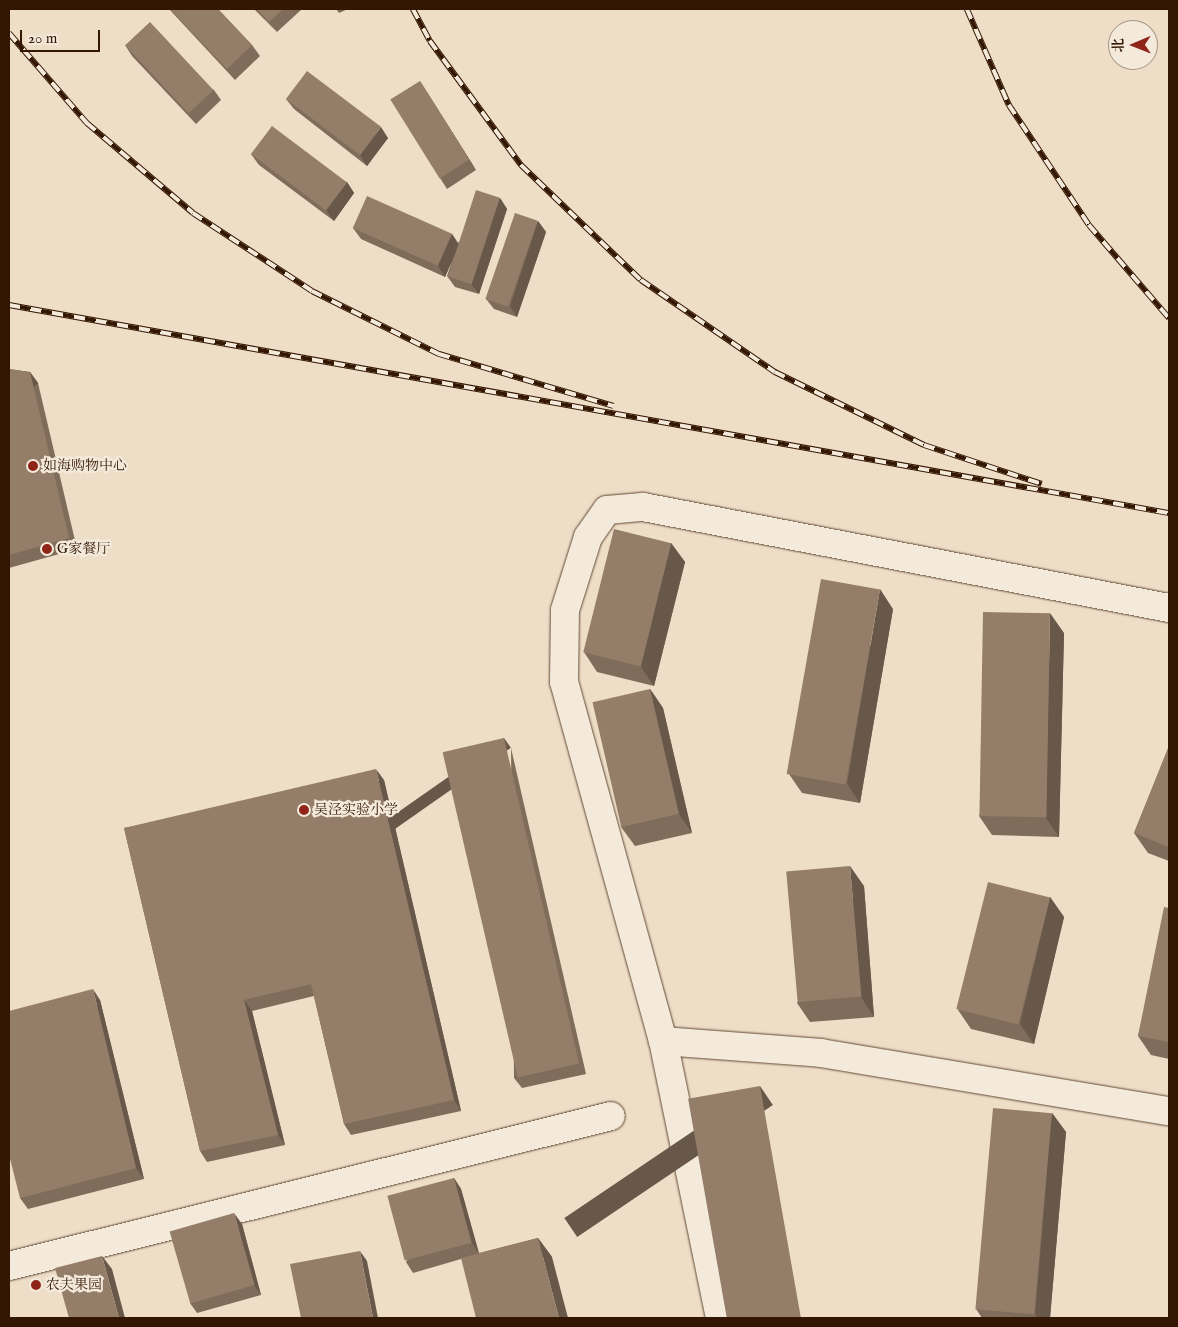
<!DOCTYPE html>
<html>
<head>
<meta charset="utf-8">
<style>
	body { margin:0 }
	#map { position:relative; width:1178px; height:1327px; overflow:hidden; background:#eedec7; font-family:"IM FELL English","Noto Serif SC",serif }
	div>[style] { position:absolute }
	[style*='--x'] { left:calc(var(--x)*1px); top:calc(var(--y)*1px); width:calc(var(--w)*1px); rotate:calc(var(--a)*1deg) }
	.roads { filter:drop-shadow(0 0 1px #624934) drop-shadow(0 0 1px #624934) }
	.minor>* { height:28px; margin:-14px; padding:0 14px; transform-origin:14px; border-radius:14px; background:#f4eadb }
	.rail>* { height:5.5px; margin-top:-2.75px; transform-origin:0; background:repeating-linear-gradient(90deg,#f4eadb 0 11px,#341703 0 22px); box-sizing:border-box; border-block:1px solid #341703 }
	.wall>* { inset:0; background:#806c5a }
	.shaded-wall>* { inset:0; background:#68584a; transform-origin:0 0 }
	.building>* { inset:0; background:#957e69; transform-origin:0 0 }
	.dots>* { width:14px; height:14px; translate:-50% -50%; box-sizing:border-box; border:2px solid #f4eadb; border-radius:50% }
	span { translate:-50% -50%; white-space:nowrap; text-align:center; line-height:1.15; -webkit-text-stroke:4.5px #f4eadb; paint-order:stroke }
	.poi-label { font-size:14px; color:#341703 }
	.left { translate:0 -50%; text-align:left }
	.frame { position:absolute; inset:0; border:10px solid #341703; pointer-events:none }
	.north { position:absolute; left:1108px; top:20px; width:50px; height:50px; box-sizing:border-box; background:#f4eadb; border:1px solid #a79685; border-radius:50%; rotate:269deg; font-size:14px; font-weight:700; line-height:20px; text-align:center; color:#341703 }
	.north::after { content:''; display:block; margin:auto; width:18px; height:22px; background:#8f2418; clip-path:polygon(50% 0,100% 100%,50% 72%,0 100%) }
	.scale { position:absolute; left:20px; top:30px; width:80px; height:22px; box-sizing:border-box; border:2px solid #341703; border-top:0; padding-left:6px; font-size:15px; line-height:18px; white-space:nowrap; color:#341703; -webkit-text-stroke:4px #f4eadb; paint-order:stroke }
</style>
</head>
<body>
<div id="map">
	<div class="roads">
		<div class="minor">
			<i style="--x:663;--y:1041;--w:158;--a:4.3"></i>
			<i style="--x:821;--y:1053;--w:353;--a:9.5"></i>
			<i style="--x:9;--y:1266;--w:620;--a:-13.99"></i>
			<i style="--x:720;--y:1318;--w:283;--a:-101.6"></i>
			<i style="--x:663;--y:1041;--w:372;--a:-105.4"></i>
			<i style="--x:564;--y:682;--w:72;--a:-89.2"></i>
			<i style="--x:565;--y:610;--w:77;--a:-72.5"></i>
			<i style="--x:588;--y:537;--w:33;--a:-55"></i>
			<i style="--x:607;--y:510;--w:36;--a:-5"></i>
			<i style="--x:643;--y:507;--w:536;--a:10.87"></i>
		</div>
	</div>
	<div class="rail">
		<i style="--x:413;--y:9;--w:36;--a:62"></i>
		<i style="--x:430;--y:41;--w:154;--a:53.7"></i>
		<i style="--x:521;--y:165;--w:166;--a:43.8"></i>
		<i style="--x:641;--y:280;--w:163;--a:34.5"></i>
		<i style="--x:775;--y:372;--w:166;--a:26.1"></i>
		<i style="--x:924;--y:445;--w:124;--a:18.3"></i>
		<i style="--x:967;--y:9;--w:105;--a:66.4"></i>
		<i style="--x:1009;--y:105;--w:144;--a:56.3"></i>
		<i style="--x:1089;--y:225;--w:123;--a:49.3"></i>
		<i style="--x:9;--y:33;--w:119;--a:49.1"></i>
		<i style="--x:87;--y:123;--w:139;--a:40.3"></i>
		<i style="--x:193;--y:213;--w:142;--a:33.2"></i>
		<i style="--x:312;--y:291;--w:142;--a:26.4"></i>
		<i style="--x:439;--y:354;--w:182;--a:16.6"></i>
		<i style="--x:9;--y:305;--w:1179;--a:10.17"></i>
	</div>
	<div class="wall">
		<i style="clip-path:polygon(169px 9px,218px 9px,252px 45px,260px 56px,235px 80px)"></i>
		<i style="clip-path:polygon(254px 9px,302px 9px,277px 32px)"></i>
		<i style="clip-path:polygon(336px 9px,348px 9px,339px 13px)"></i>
		<i style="clip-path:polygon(125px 45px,214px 90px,221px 100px,196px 124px,132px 56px)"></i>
		<i style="clip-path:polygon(420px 81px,476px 170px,447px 189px,440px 178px)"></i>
		<i style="clip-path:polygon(286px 99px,388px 138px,367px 166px,294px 109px)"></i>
		<i style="clip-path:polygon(251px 154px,347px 182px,354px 193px,334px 221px,259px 165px)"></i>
		<i style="clip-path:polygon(500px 198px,507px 209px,479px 294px,455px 287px,447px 276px,452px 261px,445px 277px,361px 239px,353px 228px,452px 234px,458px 243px)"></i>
		<i style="clip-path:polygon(538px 221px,546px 232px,517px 317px,494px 309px,486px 299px)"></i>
		<i style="clip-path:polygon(9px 369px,30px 372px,38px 383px,77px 549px,9px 568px)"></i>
		<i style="clip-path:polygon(671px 543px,685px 562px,654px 686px,597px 672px,584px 652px)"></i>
		<i style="clip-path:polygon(893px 609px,860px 803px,802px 793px,789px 774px)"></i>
		<i style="clip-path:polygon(1064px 633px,1059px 837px,992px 835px,979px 816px)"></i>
		<i style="clip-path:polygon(650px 689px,663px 708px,692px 833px,635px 846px,621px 827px)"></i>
		<i style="clip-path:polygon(1169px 746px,1169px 861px,1148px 853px,1134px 833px)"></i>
		<i style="clip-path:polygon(511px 748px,586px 1074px,522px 1088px,514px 1078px)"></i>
		<i style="clip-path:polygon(384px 780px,461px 1111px,351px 1135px,344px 1124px,314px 996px,252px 1011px,285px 1145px,207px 1162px,200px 1151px,124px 828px)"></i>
		<i style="clip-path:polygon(864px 886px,874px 1017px,810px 1022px,797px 1003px)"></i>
		<i style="clip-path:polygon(1050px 897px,1064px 917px,1034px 1044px,971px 1029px,958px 1010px)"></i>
		<i style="clip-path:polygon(1169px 908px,1169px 1059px,1151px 1055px,1138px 1036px)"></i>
		<i style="clip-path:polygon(100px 1000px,144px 1179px,28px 1209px,20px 1198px)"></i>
		<i style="clip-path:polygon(1052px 1113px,1066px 1132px,1050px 1318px,982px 1318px,976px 1309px)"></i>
		<i style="clip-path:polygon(454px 1178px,461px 1189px,479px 1253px,538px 1238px,552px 1257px,461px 1259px,413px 1273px,406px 1262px)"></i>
		<i style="clip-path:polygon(242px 1224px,261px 1295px,197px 1313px,190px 1303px)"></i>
	</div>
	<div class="shaded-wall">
		<i style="clip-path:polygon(420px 81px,427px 92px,476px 170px,469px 160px)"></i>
		<i style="clip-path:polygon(381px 127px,388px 138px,367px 166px,360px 155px)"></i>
		<i style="clip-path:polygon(347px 182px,354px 193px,334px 221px,326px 210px)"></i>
		<i style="clip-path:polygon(500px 198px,507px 209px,479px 294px,471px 284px)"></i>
		<i style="clip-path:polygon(538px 221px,546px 232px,517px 317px,510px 306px)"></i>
		<i style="clip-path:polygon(452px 234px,459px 245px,445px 277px,438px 266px)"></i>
		<i style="left:30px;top:372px;width:14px;height:171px;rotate:54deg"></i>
		<i style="clip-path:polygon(671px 543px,685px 562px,654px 686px,641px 667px)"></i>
		<i style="clip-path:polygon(880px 589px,893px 609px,860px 803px,847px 784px)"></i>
		<i style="clip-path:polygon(1050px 613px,1064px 633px,1059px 837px,1046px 818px)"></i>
		<i style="clip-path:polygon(650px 689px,663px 708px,692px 833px,679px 814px)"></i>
		<i style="left:504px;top:738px;width:12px;height:334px;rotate:55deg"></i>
		<i style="clip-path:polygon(376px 769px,384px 780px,461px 1111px,454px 1100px)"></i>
		<i style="clip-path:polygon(850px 866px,864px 886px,874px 1017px,861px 997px)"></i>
		<i style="clip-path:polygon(1050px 897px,1064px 917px,1034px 1044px,1020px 1024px)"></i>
		<i style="clip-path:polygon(93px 989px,100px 1000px,144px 1179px,136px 1168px)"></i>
		<i style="clip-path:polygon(244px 1000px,252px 1011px,285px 1145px,278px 1135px)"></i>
		<i style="left:760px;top:1086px;width:23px;height:236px;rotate:56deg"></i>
		<i style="clip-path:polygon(1052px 1113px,1066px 1132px,1050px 1318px,1038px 1318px,1035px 1314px)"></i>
		<i style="clip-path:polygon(454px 1178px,461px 1189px,479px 1254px,472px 1243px)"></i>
		<i style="clip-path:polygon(234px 1213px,242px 1224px,261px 1295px,254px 1285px)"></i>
		<i style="clip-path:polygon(538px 1238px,552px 1257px,568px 1318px,559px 1318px)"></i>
		<i style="clip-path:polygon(360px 1251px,367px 1261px,378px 1318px,373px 1318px)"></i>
		<i style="clip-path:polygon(102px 1256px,112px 1269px,125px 1318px,119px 1318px)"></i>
	</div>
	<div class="building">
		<i style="clip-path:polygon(170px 9px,218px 9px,252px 45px,227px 69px)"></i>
		<i style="clip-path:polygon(257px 9px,283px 9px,269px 22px)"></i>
		<i style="left:150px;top:22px;width:93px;height:34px;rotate:47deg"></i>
		<i style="left:307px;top:71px;width:93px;height:35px;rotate:37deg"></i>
		<i style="left:420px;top:81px;width:93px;height:35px;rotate:58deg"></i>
		<i style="left:272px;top:126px;width:94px;height:35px;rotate:37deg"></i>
		<i style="left:476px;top:190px;width:25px;height:91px;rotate:18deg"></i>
		<i style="left:367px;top:196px;width:93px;height:35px;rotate:24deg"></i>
		<i style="left:515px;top:213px;width:24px;height:91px;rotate:19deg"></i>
		<i style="clip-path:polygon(9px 369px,30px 372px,69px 538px,9px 555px)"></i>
		<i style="left:614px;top:529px;width:59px;height:127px;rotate:14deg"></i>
		<i style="left:821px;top:579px;width:60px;height:198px;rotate:10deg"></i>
		<i style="left:983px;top:612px;width:67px;height:204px;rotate:1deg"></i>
		<i style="left:650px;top:689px;width:128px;height:59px;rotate:77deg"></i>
		<i style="left:504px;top:738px;width:334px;height:63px;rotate:77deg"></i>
		<i style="clip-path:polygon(1169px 746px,1169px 847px,1134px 833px)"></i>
		<i style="clip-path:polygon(376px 769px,454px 1100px,344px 1124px,311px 984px,244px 1000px,278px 1135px,200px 1151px,124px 828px)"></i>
		<i style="left:850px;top:866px;width:131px;height:64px;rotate:85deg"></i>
		<i style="left:988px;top:882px;width:64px;height:131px;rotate:14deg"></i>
		<i style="clip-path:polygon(1164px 907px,1169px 908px,1169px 1042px,1138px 1036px)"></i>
		<i style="clip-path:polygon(93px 989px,136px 1168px,20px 1198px,9px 1155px,9px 1011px)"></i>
		<i style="left:760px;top:1086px;width:236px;height:73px;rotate:80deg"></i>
		<i style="left:993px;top:1108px;width:59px;height:202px;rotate:5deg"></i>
		<i style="left:454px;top:1178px;width:67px;height:69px;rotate:75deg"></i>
		<i style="left:234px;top:1213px;width:75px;height:67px;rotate:74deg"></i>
		<i style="clip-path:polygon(538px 1238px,559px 1318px,476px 1318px,461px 1258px)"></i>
		<i style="clip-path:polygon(360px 1251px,373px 1318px,301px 1318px,290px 1264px)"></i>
		<i style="clip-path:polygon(102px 1256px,119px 1318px,69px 1318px,55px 1268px)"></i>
	</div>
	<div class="dots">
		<i style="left:33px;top:466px;background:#8f2418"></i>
		<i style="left:47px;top:549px;background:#8f2418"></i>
		<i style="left:304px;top:810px;background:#8f2418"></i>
		<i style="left:36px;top:1285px;background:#8f2418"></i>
	</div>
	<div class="poi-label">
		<span class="left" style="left:43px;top:466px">如海购物中心</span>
		<span class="left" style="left:57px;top:549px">G家餐厅</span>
		<span class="left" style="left:314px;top:810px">吴泾实验小学</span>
		<span class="left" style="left:46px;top:1285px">农夫果园</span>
	</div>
	<div class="frame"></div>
	<div class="north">北</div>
	<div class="scale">20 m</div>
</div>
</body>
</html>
